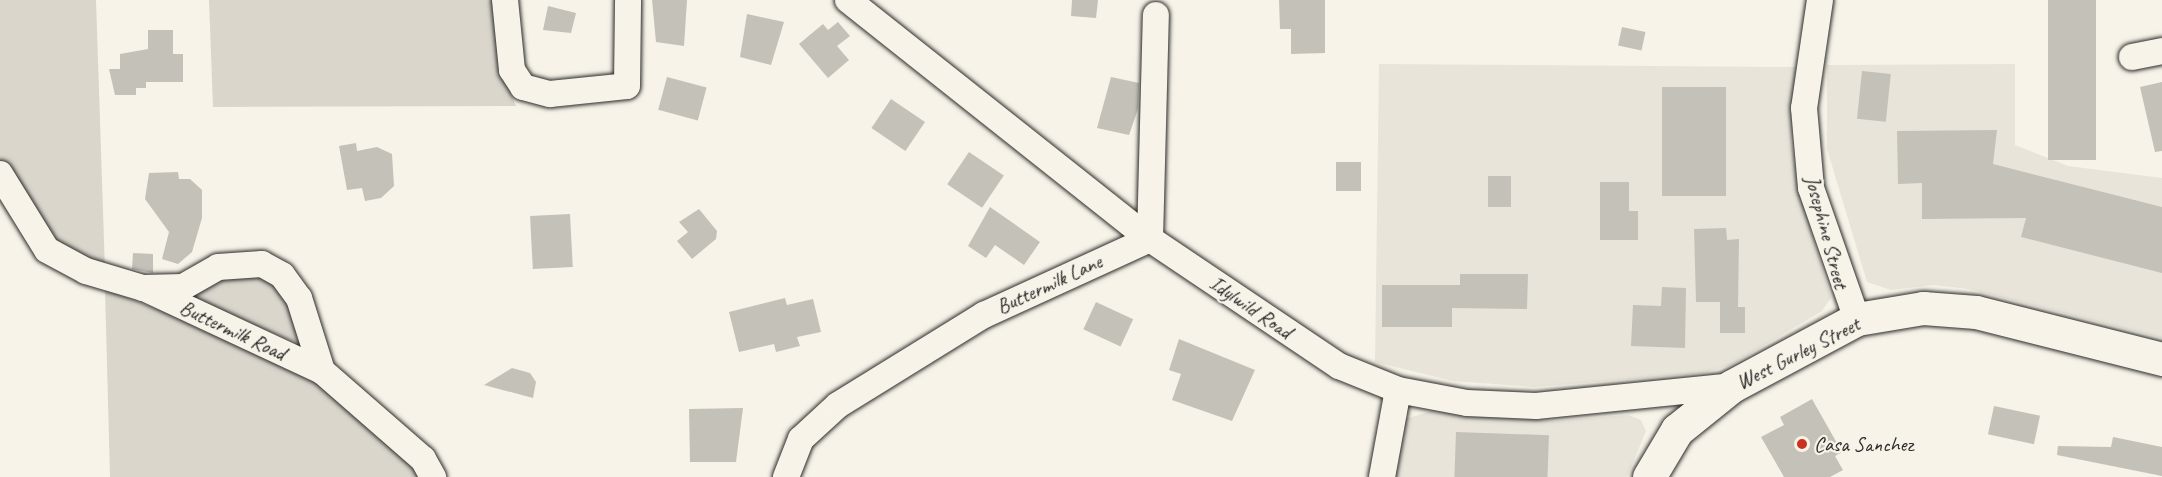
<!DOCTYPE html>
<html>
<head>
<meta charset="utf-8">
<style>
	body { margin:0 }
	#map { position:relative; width:2162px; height:477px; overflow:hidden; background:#f7f3e8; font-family:Caveat,sans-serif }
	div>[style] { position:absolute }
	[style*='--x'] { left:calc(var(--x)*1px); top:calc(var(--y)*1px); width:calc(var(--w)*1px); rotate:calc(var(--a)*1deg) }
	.built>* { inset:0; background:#e8e4da }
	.green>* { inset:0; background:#dad6cc }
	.building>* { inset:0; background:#c4c1b9; transform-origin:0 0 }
	.roads { filter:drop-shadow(0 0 2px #2b2b2b) drop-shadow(0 0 2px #2b2b2b) }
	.minor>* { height:26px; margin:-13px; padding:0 13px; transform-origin:13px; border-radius:13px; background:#f7f3e8 }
	.secondary>* { height:33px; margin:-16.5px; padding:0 16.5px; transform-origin:16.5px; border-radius:16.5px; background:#f7f3e8 }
	.dots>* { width:16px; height:16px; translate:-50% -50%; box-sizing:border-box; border:3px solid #f7f3e8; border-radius:50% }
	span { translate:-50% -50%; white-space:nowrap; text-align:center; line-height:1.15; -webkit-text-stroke:4.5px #f7f3e8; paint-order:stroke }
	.street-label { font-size:21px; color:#2b2b2b }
	.poi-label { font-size:21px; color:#2b2b2b }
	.left { translate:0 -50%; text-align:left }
</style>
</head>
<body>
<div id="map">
	<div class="built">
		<i style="clip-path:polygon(1379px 64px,1797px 67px,1791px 141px,1799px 190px,1831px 298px,1822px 311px,1731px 365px,1703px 373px,1535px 387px,1453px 381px,1375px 362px)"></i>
		<i style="clip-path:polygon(2015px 64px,2015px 145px,2068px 166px,2162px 178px,2162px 338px,1969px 289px,1933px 285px,1891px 290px,1867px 282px,1827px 149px,1827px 65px)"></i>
		<i style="clip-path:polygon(1431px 411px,1555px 421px,1628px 415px,1641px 420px,1646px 431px,1627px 477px,1391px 477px,1403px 420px)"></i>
	</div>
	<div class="green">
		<i style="clip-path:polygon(0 0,96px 0,105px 271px,52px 242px,0 161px)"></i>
		<i style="clip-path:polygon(209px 0,494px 0,504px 77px,516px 106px,213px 107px)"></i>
		<i style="clip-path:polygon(257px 274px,289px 294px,301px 344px,186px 298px,219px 276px)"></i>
		<i style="clip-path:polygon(105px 289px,305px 367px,424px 477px,110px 477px)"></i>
	</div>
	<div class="building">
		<i style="clip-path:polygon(652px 0,687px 0,684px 46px,656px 42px)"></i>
		<i style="clip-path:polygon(1072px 0,1098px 0,1096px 18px,1071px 16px)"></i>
		<i style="clip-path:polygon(1279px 0,1325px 0,1325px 53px,1291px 54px,1291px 29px,1280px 29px)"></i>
		<i style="left:2048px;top:0;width:48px;height:160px"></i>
		<i style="clip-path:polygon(548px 6px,576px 13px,571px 33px,543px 30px)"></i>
		<i style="clip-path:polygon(747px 14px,784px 22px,771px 65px,740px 57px)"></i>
		<i style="clip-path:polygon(838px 22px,850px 36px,837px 46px,849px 60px,828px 78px,799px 44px,823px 24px,828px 30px)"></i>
		<i style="left:1622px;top:27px;width:24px;height:19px;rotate:12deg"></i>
		<i style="clip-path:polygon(148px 30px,173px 30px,173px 54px,183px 54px,183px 82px,146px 82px,146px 88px,136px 88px,136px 95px,115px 95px,109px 69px,120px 69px,120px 54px,148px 49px)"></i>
		<i style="left:1862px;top:71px;width:29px;height:48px;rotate:6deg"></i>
		<i style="left:667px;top:77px;width:41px;height:34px;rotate:15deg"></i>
		<i style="clip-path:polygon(1111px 77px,1139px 83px,1138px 109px,1129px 135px,1097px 128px)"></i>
		<i style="clip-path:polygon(2162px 82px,2162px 151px,2155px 152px,2140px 87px)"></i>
		<i style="left:1662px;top:87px;width:64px;height:109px"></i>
		<i style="left:891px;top:99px;width:41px;height:35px;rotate:34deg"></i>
		<i style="clip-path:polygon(1997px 130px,1993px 164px,2162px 207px,2162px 273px,2021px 237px,2026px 218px,1922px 219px,1922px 183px,1898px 184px,1897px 131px)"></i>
		<i style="clip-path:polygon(356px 143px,357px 151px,377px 147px,392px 154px,394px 186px,381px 198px,365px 201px,362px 188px,347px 190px,339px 146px)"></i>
		<i style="left:969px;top:152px;width:42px;height:39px;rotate:34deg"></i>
		<i style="left:1336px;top:162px;width:25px;height:29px"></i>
		<i style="clip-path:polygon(178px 172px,179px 179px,190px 179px,202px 190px,202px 218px,192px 252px,178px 264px,162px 259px,169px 232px,145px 199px,149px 173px)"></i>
		<i style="left:1488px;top:176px;width:23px;height:31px"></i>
		<i style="clip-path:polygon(1600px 182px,1629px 182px,1629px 211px,1638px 211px,1638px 240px,1600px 240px)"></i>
		<i style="clip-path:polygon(990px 207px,1040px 242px,1024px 265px,995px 245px,986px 258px,968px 246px)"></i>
		<i style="clip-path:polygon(699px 209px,717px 231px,716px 239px,692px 259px,677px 241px,688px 232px,679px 222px)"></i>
		<i style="left:570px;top:214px;width:53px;height:40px;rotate:87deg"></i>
		<i style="clip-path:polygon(1726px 228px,1727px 240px,1739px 239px,1738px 307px,1745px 307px,1745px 333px,1720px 333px,1720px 302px,1696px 302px,1694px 229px)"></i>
		<i style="clip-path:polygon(133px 253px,153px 254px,153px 273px,132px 269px)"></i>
		<i style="clip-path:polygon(1460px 274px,1528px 274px,1527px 309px,1452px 308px,1452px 327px,1382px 327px,1382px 285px,1460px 285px)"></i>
		<i style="clip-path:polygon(1662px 287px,1686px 288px,1685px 348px,1631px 346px,1633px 305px,1661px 306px)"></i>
		<i style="clip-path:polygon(785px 298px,787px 305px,813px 299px,821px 332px,797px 337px,800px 346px,776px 352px,774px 344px,739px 352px,729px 312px)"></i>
		<i style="left:1096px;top:302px;width:41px;height:30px;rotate:25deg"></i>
		<i style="clip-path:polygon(1179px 339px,1255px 370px,1232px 421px,1172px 400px,1181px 374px,1169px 370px)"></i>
		<i style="clip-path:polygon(512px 368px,530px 373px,536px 382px,533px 398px,484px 385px)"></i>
		<i style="clip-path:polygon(1812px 399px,1842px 452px,1835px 456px,1843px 470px,1830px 477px,1784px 477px,1761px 437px,1784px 425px,1780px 417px)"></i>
		<i style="left:1994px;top:406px;width:47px;height:29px;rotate:12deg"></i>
		<i style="clip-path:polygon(743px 408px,736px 462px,690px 462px,689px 409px)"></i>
		<i style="left:1456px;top:432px;width:93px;height:45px;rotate:2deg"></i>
		<i style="clip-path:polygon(2113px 437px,2162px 447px,2162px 476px,2057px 455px,2058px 446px,2111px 447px)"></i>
	</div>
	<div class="roads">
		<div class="minor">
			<i style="--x:505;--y:0;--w:70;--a:84.3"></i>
			<i style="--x:512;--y:70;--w:20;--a:57"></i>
			<i style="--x:523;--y:87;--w:28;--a:15"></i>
			<i style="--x:550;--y:94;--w:77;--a:-5.9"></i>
			<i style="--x:627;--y:86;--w:86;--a:-89.3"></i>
			<i style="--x:848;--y:0;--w:385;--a:38.4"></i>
			<i style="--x:1150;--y:239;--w:228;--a:33.9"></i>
			<i style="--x:1339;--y:366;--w:64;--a:22.1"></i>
			<i style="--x:1398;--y:390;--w:70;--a:10.7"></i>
			<i style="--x:1467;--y:403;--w:69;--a:2.5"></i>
			<i style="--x:1536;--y:406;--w:197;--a:-5.8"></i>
			<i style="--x:1820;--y:0;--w:109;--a:98.4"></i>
			<i style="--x:1804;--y:108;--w:80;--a:85"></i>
			<i style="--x:1811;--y:188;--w:139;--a:70.7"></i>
			<i style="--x:2132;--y:57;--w:31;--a:-11"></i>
			<i style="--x:0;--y:174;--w:89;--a:58.3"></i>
			<i style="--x:47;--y:250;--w:44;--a:28.3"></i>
			<i style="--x:86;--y:271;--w:59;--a:16.6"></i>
			<i style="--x:143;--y:288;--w:40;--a:-1.4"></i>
			<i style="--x:183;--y:287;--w:40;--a:-29.7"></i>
			<i style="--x:218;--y:267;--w:44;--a:-3.9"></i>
			<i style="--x:262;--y:264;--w:23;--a:29"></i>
			<i style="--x:282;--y:275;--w:29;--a:54"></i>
			<i style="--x:299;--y:298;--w:77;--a:72.5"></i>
			<i style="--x:322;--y:371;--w:134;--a:41.1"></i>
			<i style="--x:423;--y:459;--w:21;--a:61"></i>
			<i style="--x:146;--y:289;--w:194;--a:25"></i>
			<i style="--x:786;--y:477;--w:41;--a:-68.5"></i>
			<i style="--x:801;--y:439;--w:50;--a:-42.6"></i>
			<i style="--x:838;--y:405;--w:172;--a:-31.7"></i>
			<i style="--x:984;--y:315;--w:183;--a:-24.6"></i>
			<i style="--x:1150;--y:239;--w:224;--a:-88.5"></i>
			<i style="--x:1382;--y:477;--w:88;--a:-79.6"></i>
		</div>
		<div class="secondary">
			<i style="--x:1649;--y:477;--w:55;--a:-59.2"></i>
			<i style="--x:1677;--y:430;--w:70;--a:-38.7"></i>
			<i style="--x:1732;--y:386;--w:142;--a:-28.2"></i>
			<i style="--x:1857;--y:319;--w:67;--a:-9.5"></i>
			<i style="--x:1923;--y:308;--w:53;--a:4.3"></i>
			<i style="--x:1976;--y:312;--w:192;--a:14.2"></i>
		</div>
	</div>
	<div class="dots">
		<i style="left:1802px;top:444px;background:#c8321e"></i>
	</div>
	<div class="street-label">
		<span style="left:1827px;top:232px;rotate:75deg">Josephine Street</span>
		<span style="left:1049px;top:284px;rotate:-25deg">Buttermilk Lane</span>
		<span style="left:1251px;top:307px;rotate:34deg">Idylwild Road</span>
		<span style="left:233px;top:330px;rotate:25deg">Buttermilk Road</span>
		<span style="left:1798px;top:353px;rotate:-27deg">West Gurley Street</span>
	</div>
	<div class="poi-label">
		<span class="left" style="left:1814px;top:444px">Casa Sanchez</span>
	</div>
</div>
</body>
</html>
